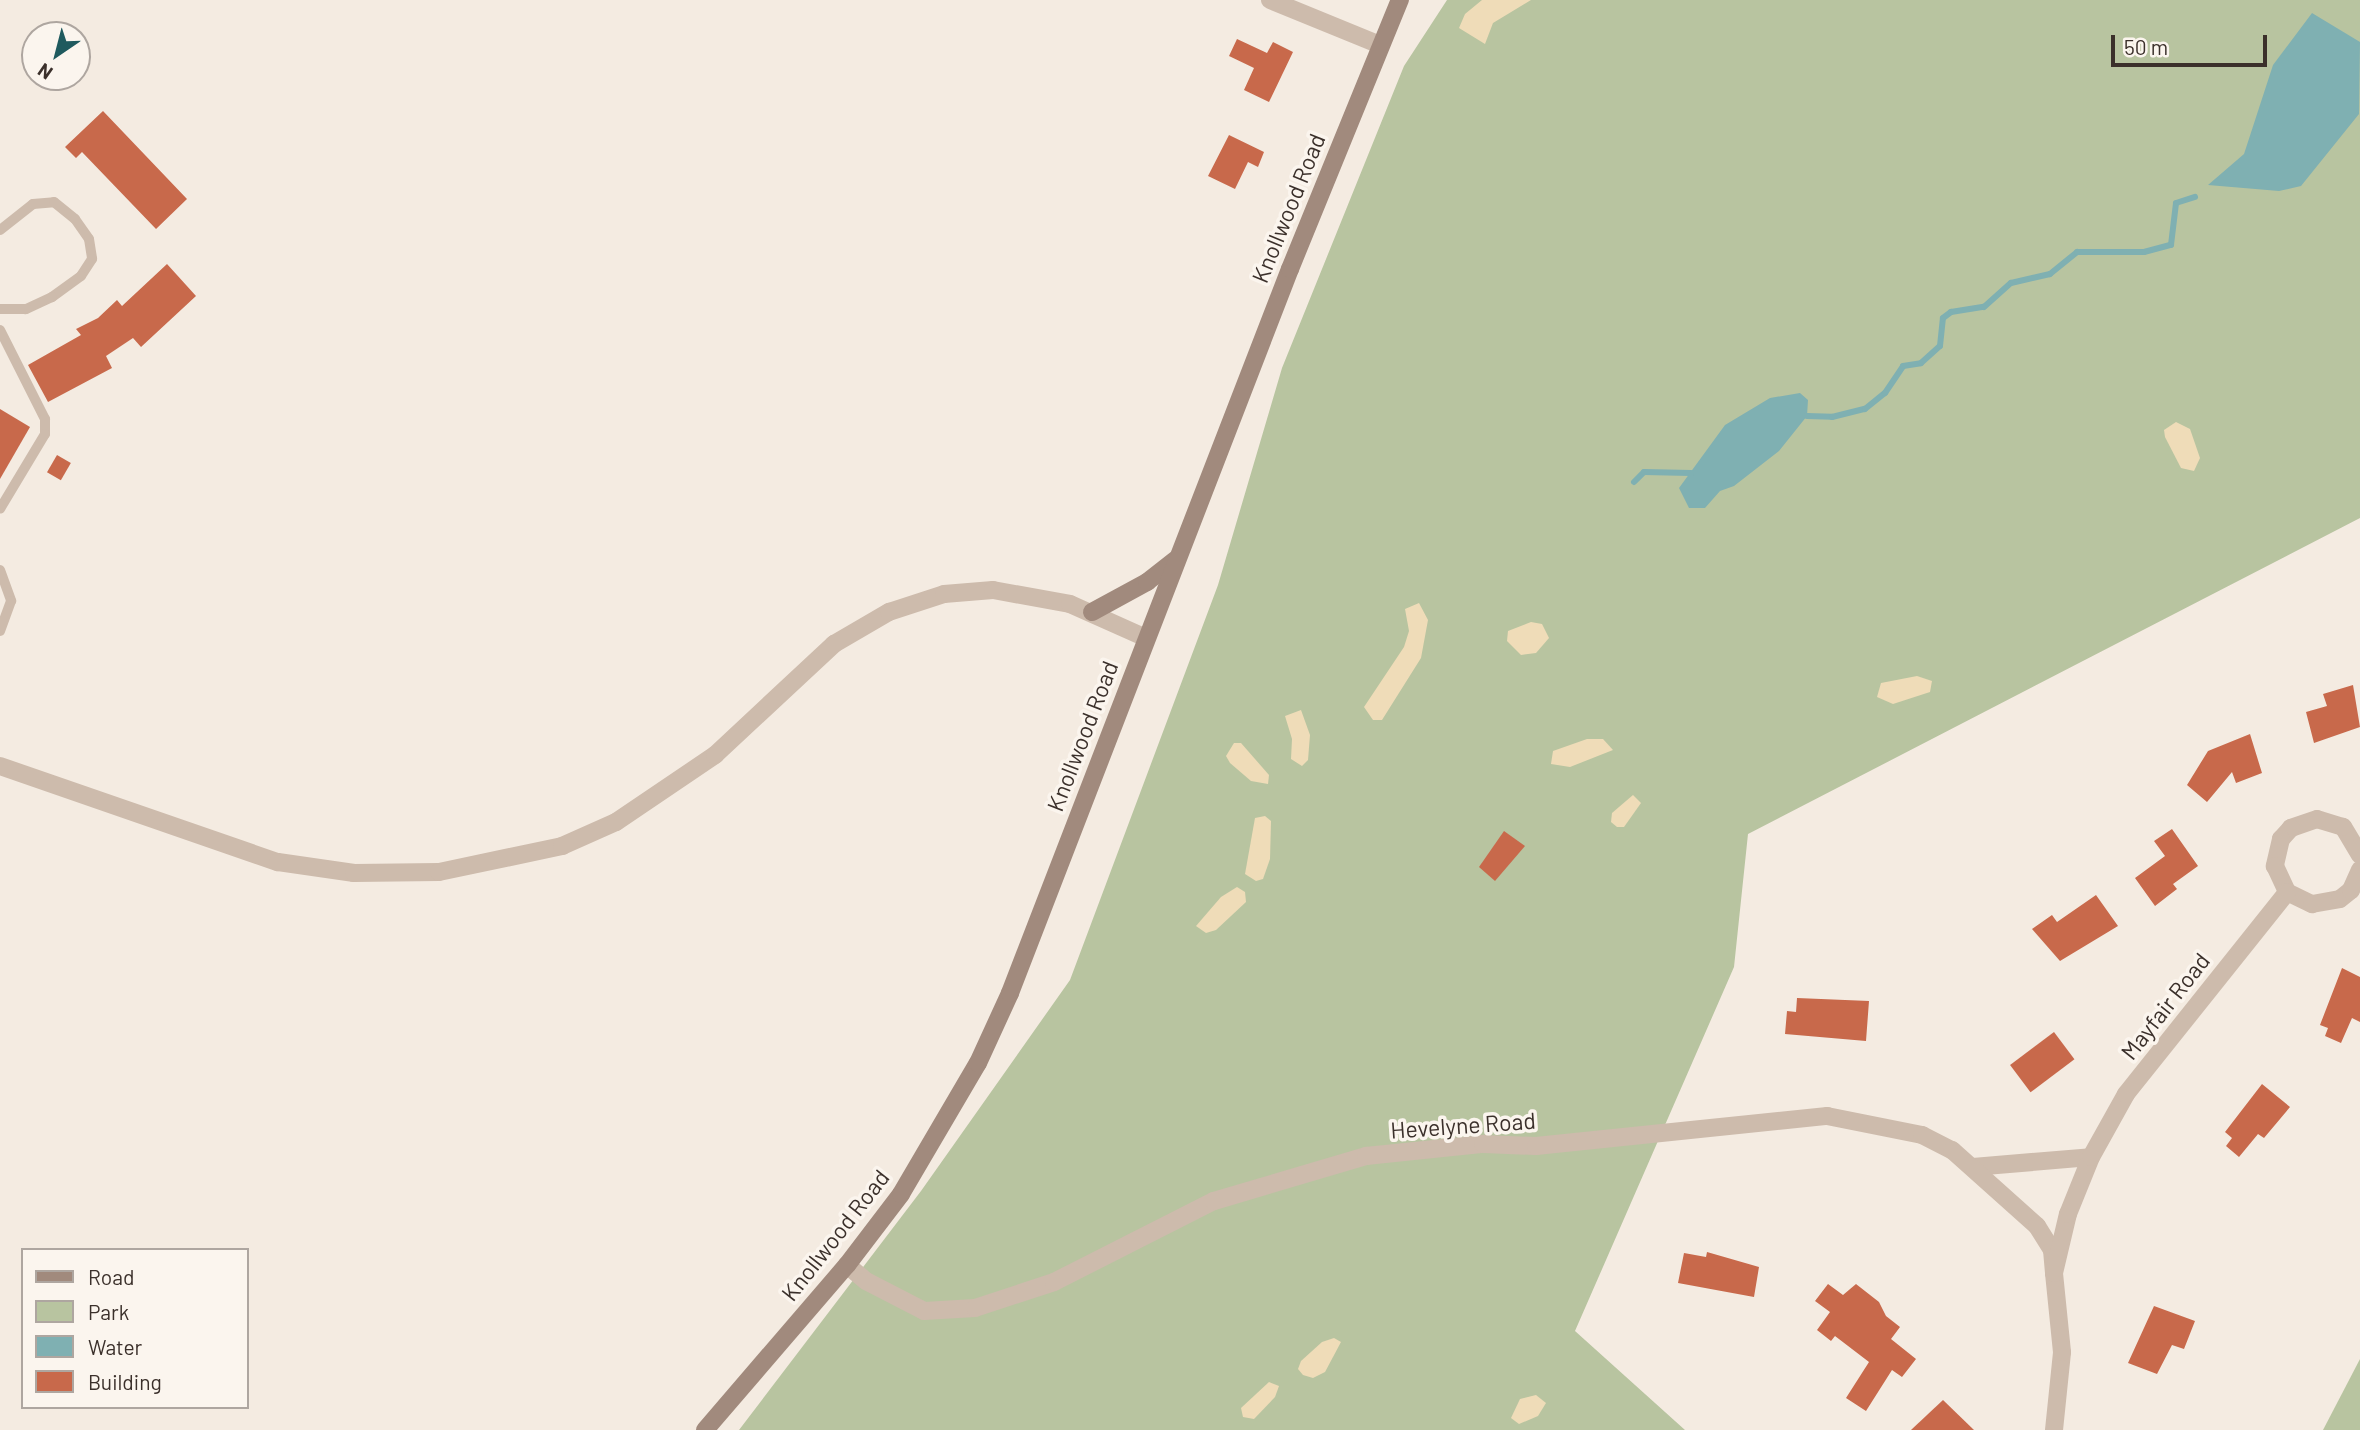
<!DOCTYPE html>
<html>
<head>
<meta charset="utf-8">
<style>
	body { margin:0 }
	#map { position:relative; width:2360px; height:1430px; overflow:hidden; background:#f4ebe1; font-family:Barlow,sans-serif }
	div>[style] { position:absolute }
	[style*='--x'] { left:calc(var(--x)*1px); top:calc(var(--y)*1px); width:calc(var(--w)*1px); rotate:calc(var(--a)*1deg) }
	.green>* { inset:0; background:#b8c4a0 }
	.sand>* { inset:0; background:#efdcb8 }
	.water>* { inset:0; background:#7fb0b2 }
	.stream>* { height:6px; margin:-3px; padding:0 3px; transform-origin:3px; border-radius:3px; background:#7fb0b2 }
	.building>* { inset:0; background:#c8694b; transform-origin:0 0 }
	.service>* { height:10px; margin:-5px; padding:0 5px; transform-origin:5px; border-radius:5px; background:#cdbbac }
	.minor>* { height:18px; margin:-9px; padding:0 9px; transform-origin:9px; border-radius:9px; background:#cdbbac }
	.secondary>* { height:18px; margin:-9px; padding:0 9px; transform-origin:9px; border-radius:9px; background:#a18a7d }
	span { translate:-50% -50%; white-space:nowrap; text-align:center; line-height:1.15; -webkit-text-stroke:7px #fbf5ee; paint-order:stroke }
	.street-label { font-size:23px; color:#3b302b }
	.legend { position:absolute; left:21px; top:1248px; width:228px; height:161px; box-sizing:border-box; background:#fbf5ee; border:2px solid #aea6a0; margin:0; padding:9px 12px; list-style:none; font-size:21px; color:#3b302b }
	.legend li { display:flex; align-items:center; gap:14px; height:35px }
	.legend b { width:35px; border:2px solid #aea6a0 }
	.north { position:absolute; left:21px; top:21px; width:70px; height:70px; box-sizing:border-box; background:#fbf5ee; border:2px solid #aea6a0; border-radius:50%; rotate:215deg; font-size:19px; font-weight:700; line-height:28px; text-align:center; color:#3b302b }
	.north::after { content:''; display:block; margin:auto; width:24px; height:32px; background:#1f5a5e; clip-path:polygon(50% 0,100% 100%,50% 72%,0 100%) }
	.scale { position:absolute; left:2111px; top:35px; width:156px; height:32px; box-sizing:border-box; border:4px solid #3b302b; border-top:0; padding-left:9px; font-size:21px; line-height:24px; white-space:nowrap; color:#3b302b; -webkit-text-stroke:5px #fbf5ee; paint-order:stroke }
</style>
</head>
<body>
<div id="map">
	<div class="green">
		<i style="clip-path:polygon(1447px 0,2360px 0,2360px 518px,1748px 834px,1734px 967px,1575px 1331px,1685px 1430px,739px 1430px,921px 1191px,1070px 980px,1218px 585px,1282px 368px,1404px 66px)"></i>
		<i style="clip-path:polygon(2360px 1359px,2360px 1430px,2323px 1430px)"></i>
	</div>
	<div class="sand">
		<i style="clip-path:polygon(1482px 0,1531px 0,1493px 23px,1485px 44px,1459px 28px,1465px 14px)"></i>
		<i style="clip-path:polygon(2176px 422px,2190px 429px,2200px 458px,2194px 471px,2181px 468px,2165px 437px,2164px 430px)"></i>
		<i style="clip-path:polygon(1419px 603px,1428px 620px,1421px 658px,1382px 720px,1373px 720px,1364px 707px,1404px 647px,1409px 631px,1405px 609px)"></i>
		<i style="clip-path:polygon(1531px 622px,1542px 624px,1549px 638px,1536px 653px,1521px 655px,1507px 641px,1508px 631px)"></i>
		<i style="clip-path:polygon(1917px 676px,1932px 681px,1930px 692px,1893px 704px,1877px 697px,1881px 683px)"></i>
		<i style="clip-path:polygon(1301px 710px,1310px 735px,1308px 760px,1302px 766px,1291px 759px,1292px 739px,1285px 716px)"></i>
		<i style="clip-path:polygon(1587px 739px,1603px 739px,1613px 750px,1570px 767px,1551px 764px,1553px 751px)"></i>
		<i style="clip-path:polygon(1234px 743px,1241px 743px,1269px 775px,1268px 784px,1251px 781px,1230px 763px,1226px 756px)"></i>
		<i style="clip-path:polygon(1633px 795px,1641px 803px,1624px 827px,1617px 827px,1611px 822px,1612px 813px)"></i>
		<i style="clip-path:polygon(1265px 816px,1271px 821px,1270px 859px,1263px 879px,1256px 881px,1245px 874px,1255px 818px)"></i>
		<i style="clip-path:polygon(1237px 887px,1245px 892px,1246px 902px,1216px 930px,1206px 933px,1196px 926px,1221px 897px)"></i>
		<i style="clip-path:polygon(1334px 1338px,1341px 1342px,1325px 1372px,1313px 1378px,1303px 1375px,1298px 1369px,1301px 1361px,1322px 1342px)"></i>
		<i style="clip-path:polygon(1269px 1382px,1279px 1386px,1275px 1397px,1254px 1419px,1243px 1417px,1241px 1408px)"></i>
		<i style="clip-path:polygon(1536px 1395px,1546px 1403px,1538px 1416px,1519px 1424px,1511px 1418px,1520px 1399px)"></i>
	</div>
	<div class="water">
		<i style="clip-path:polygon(2312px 13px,2360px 42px,2359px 114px,2301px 186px,2279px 191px,2208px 185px,2244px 154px,2273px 65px)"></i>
		<i style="clip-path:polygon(1800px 393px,1808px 400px,1807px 416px,1779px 451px,1734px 486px,1720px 491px,1705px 508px,1689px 508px,1679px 488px,1725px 425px,1770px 398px)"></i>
	</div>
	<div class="stream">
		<i style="--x:1807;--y:416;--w:25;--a:2"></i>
		<i style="--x:1832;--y:417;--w:34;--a:-14"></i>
		<i style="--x:1865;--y:409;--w:26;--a:-39"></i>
		<i style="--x:1885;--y:393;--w:32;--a:-56"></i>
		<i style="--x:1903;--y:366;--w:18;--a:-9"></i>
		<i style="--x:1921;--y:363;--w:25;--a:-42"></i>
		<i style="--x:1940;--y:346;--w:28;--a:-84"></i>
		<i style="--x:1943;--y:318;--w:10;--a:-37"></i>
		<i style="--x:1951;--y:312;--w:33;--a:-9"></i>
		<i style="--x:1984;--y:307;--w:36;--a:-42"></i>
		<i style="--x:2011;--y:283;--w:40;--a:-13"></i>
		<i style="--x:2050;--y:274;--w:35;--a:-39"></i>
		<i style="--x:2077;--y:252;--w:67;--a:0"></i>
		<i style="--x:2144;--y:252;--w:28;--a:-15"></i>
		<i style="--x:2171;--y:245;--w:42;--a:-83.2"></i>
		<i style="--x:2176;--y:203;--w:20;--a:-18"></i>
		<i style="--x:1634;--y:482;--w:14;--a:-45"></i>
		<i style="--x:1644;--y:472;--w:47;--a:1.2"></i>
	</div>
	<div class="building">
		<i style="clip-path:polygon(1237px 39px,1267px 53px,1273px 42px,1293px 52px,1269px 102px,1244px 90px,1254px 68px,1229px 56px)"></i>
		<i style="clip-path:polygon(103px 111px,187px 199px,156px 229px,82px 152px,76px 158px,65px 147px)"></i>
		<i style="clip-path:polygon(1229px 135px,1264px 152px,1258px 167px,1248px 162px,1235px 189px,1208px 176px)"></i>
		<i style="clip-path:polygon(167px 264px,196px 296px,141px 347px,133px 338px,106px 356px,112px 368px,48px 402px,28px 365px,81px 335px,76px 329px,98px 318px,117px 300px,122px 306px)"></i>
		<i style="clip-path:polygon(0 409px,30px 427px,0 479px)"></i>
		<i style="left:57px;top:455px;width:16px;height:20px;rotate:30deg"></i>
		<i style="clip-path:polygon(2353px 685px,2360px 727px,2314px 743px,2306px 712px,2327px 706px,2323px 694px)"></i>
		<i style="clip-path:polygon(2250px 734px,2262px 773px,2236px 783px,2232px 772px,2207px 802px,2187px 785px,2208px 751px)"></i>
		<i style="clip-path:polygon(2172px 829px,2198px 866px,2173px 884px,2177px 889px,2155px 906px,2135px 878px,2165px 856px,2154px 841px)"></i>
		<i style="clip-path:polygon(1504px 831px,1525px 846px,1495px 881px,1479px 867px)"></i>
		<i style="clip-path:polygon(2096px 895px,2118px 926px,2060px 961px,2032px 929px,2052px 915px,2057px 922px)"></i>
		<i style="clip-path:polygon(2342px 968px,2360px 977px,2360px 1022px,2352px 1018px,2341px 1043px,2325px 1036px,2328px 1028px,2320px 1025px)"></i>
		<i style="clip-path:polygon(1797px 998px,1869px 1001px,1866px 1041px,1785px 1034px,1787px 1011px,1796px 1012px)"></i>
		<i style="left:2054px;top:1032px;width:34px;height:55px;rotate:53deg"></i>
		<i style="clip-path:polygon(2262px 1084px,2290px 1107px,2264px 1138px,2258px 1134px,2239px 1157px,2226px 1146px,2232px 1138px,2225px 1132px)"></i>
		<i style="clip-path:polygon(1707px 1252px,1759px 1267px,1754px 1297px,1678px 1283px,1684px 1253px,1706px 1257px)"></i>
		<i style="clip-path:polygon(1828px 1284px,1843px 1295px,1856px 1284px,1879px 1302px,1886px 1316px,1900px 1327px,1891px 1339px,1916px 1359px,1902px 1377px,1892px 1370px,1866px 1411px,1846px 1398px,1869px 1362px,1835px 1336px,1831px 1341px,1817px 1330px,1830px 1312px,1815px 1301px)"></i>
		<i style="clip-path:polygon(2154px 1306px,2195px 1321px,2184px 1349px,2172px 1345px,2157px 1374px,2128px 1363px)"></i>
		<i style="clip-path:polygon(1943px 1400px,1974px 1430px,1911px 1430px)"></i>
	</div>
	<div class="service">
		<i style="--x:0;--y:230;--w:42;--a:-38.2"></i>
		<i style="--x:33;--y:204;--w:21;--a:-5"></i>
		<i style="--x:54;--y:202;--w:27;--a:39"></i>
		<i style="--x:75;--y:219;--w:24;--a:55"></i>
		<i style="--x:89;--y:239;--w:20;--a:81"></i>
		<i style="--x:92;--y:259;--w:20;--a:123"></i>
		<i style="--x:81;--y:276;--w:36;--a:144"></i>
		<i style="--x:52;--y:297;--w:29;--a:155"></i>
		<i style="--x:26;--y:309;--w:26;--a:180"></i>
		<i style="--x:0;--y:330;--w:100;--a:63.2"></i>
		<i style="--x:45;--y:419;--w:15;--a:90"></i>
		<i style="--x:45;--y:434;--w:87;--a:121"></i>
		<i style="--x:0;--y:570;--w:33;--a:70"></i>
		<i style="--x:11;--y:601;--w:32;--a:110"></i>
	</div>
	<div class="minor">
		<i style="--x:1270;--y:0;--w:119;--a:22.2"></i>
		<i style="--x:0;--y:766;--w:294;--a:19.1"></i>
		<i style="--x:278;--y:862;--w:77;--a:8.2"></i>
		<i style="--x:354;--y:873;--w:85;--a:-0.7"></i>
		<i style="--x:439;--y:872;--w:126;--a:-11.9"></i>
		<i style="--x:562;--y:846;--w:59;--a:-24"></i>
		<i style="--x:616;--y:822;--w:120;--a:-34.1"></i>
		<i style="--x:715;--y:755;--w:163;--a:-43"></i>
		<i style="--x:834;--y:644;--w:64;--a:-30.2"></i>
		<i style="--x:889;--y:612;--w:58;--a:-18.1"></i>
		<i style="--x:944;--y:594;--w:49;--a:-4.7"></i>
		<i style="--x:993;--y:590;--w:78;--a:10.3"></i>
		<i style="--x:1070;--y:604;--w:83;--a:24.1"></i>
		<i style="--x:2360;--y:855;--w:33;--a:-121"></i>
		<i style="--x:2343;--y:827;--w:27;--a:-163"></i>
		<i style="--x:2317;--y:819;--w:28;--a:161"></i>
		<i style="--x:2291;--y:828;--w:15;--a:132"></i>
		<i style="--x:2281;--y:839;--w:28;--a:103"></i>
		<i style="--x:2275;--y:866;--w:29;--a:65"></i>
		<i style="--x:2287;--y:892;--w:28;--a:26"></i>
		<i style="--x:2312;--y:904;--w:28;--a:-10"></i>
		<i style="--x:2340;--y:899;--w:14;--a:-39"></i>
		<i style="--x:2351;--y:890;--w:22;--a:-66"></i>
		<i style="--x:1973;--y:1167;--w:118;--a:-4.8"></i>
		<i style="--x:847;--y:1265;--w:25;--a:40"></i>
		<i style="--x:866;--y:1281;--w:65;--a:27.3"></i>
		<i style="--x:924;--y:1311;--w:51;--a:-3.4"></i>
		<i style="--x:975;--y:1308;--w:83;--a:-18.2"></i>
		<i style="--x:1054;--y:1282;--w:179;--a:-26.9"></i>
		<i style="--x:1214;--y:1201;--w:159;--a:-16.5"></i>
		<i style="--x:1366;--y:1156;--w:118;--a:-5.9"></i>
		<i style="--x:1483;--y:1144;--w:53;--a:2.2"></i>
		<i style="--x:1536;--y:1146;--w:293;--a:-5.9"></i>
		<i style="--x:1827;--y:1116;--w:97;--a:11.3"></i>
		<i style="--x:1922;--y:1135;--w:34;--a:27"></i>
		<i style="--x:1952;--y:1150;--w:114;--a:41.8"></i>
		<i style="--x:2037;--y:1226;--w:28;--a:58"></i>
		<i style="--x:2052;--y:1250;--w:23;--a:85"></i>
		<i style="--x:2054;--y:1430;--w:78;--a:-84.1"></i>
		<i style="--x:2062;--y:1352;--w:79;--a:-95.8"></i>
		<i style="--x:2054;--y:1273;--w:61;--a:-76.7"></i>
		<i style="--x:2068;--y:1214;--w:61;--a:-68"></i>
		<i style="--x:2091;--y:1157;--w:72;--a:-60.9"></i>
		<i style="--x:2126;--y:1094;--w:258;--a:-51.4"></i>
	</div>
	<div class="secondary">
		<i style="--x:1092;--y:612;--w:63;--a:-28.6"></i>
		<i style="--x:1147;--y:582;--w:36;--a:-38"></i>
		<i style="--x:705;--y:1430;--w:218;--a:-49.3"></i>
		<i style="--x:847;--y:1265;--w:89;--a:-52.7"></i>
		<i style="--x:901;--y:1194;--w:152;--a:-59.6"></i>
		<i style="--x:978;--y:1063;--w:77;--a:-65.4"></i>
		<i style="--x:1010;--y:993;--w:776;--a:-68.86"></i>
		<i style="--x:1290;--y:269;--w:291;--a:-67.8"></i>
	</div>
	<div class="street-label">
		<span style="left:1288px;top:208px;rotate:-68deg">Knollwood Road</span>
		<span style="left:1082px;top:736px;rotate:-69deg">Knollwood Road</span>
		<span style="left:2165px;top:1006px;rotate:-52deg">Mayfair Road</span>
		<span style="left:1463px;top:1125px;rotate:-4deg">Hevelyne Road</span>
		<span style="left:835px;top:1235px;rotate:-52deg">Knollwood Road</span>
	</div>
	<ul class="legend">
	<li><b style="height:9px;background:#a18a7d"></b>Road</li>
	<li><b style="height:19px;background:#b8c4a0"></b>Park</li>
	<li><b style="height:19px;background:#7fb0b2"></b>Water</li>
	<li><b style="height:19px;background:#c8694b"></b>Building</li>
	</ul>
	<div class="north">N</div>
	<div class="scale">50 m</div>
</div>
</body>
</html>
